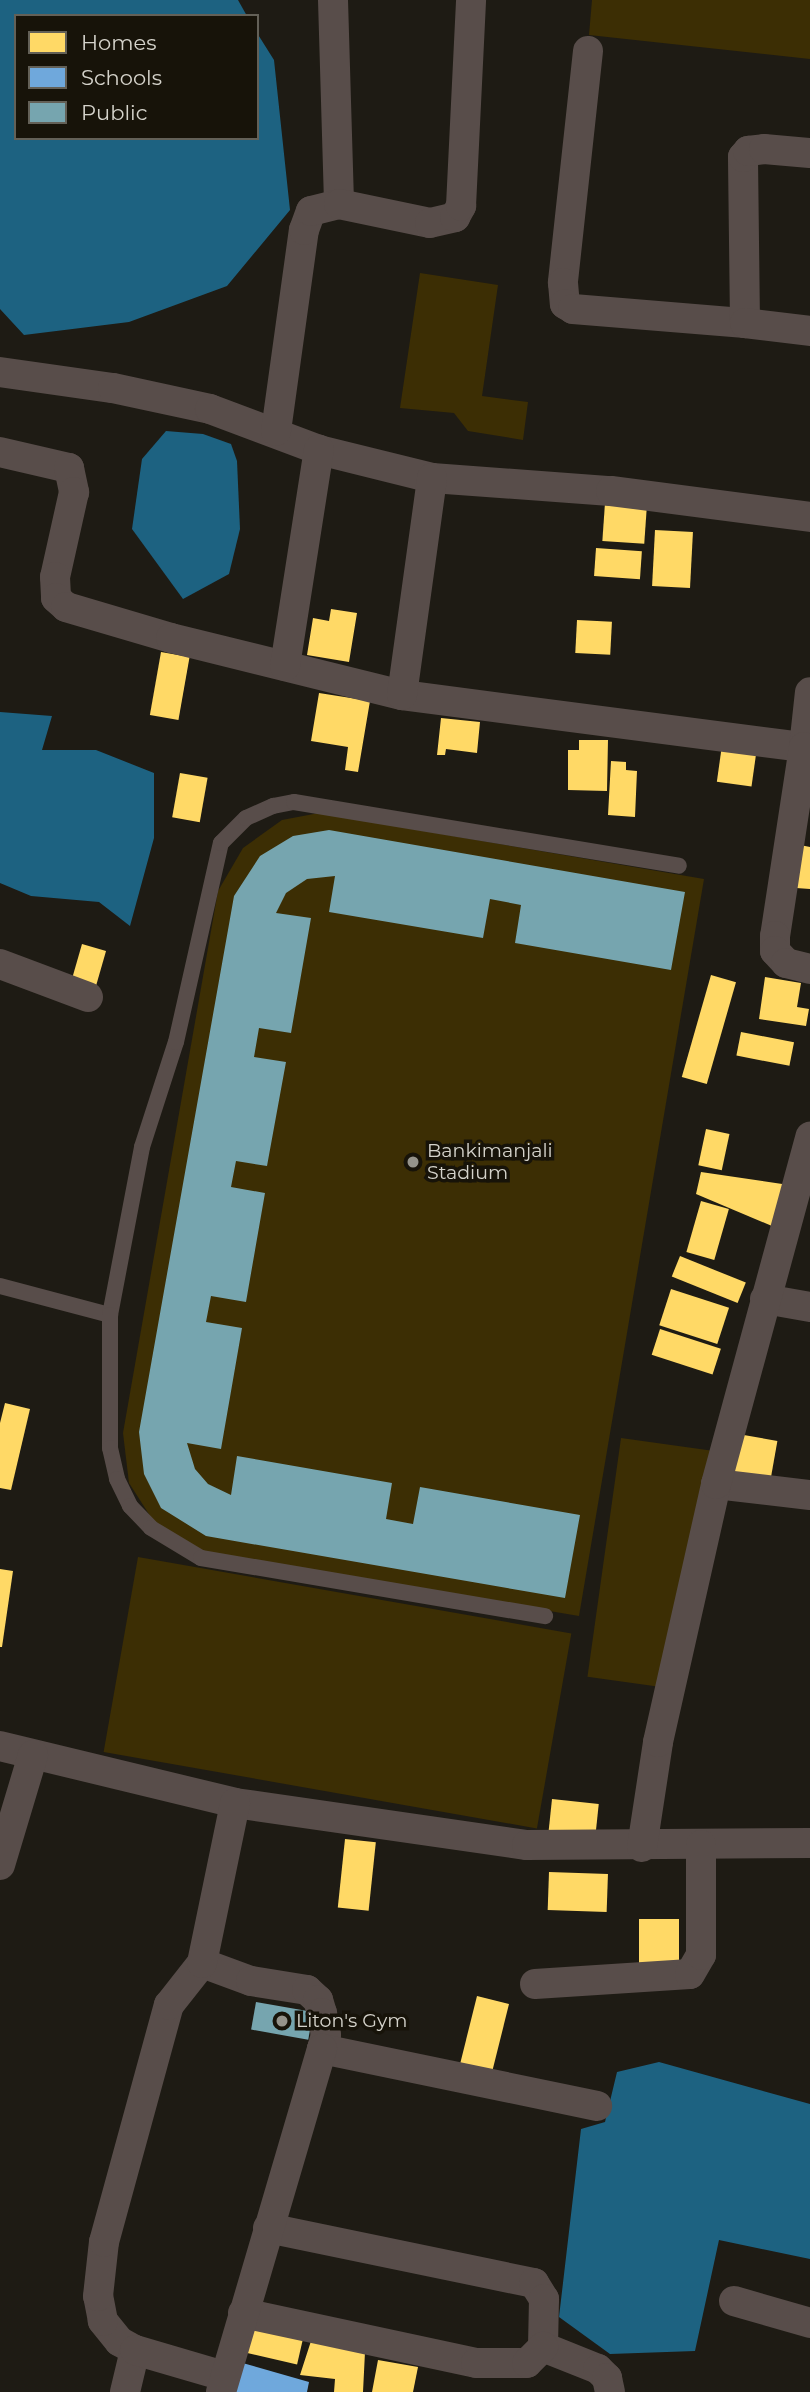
<!DOCTYPE html>
<html>
<head>
<meta charset="utf-8">
<style>
	body { margin:0 }
	#map { position:relative; width:810px; height:2392px; overflow:hidden; background:#1e1b14; font-family:Montserrat,sans-serif }
	div>[style] { position:absolute }
	[style*='--x'] { left:calc(var(--x)*1px); top:calc(var(--y)*1px); width:calc(var(--w)*1px); rotate:calc(var(--a)*1deg) }
	.green>* { inset:0; background:#3c2e04; transform-origin:0 0 }
	.water>* { inset:0; background:#1d6281 }
	.homes>* { inset:0; background:#ffd966; transform-origin:0 0 }
	.schools>* { inset:0; background:#6fa8dc }
	.public>* { inset:0; background:#76a5af; transform-origin:0 0 }
	.lane>* { height:16px; margin:-8px; padding:0 8px; transform-origin:8px; border-radius:8px; background:#584d4a }
	.street>* { height:30px; margin:-15px; padding:0 15px; transform-origin:15px; border-radius:15px; background:#584d4a }
	.dots>* { width:19px; height:19px; translate:-50% -50%; box-sizing:border-box; border:4px solid #171309; border-radius:50% }
	span { translate:-50% -50%; white-space:nowrap; text-align:center; line-height:1.15; -webkit-text-stroke:7px #171309; paint-order:stroke }
	.poi-label { font-size:19px; color:#d5d3cb }
	.left { translate:0 -50%; text-align:left }
	.legend { position:absolute; left:14px; top:14px; width:245px; height:126px; box-sizing:border-box; background:#171309; border:2px solid #636057; margin:0; padding:9px 12px; list-style:none; font-size:21px; color:#d5d3cb }
	.legend li { display:flex; align-items:center; gap:14px; height:35px }
	.legend b { width:35px; border:2px solid #636057 }
</style>
</head>
<body>
<div id="map">
	<div class="green">
		<i style="clip-path:polygon(592px 0,810px 0,810px 59px,589px 35px)"></i>
		<i style="clip-path:polygon(420px 273px,498px 285px,482px 396px,528px 402px,523px 440px,468px 431px,454px 413px,400px 408px)"></i>
		<i style="clip-path:polygon(319px 813px,704px 879px,579px 1616px,204px 1553px,154px 1522px,129px 1483px,123px 1433px,218px 891px,243px 848px,282px 820px)"></i>
		<i style="left:621px;top:1438px;width:94px;height:241px;rotate:8deg"></i>
		<i style="left:138px;top:1557px;width:440px;height:198px;rotate:10deg"></i>
	</div>
	<div class="water">
		<i style="clip-path:polygon(0 0,238px 0,247px 16px,16px 16px,16px 138px,257px 138px,257px 33px,274px 60px,290px 210px,227px 286px,129px 322px,24px 335px,0 309px)"></i>
		<i style="clip-path:polygon(166px 431px,203px 434px,231px 444px,237px 461px,240px 529px,229px 574px,183px 599px,132px 529px,142px 459px)"></i>
		<i style="clip-path:polygon(0 712px,52px 716px,42px 750px,96px 750px,154px 773px,154px 838px,130px 926px,99px 902px,31px 896px,0 883px)"></i>
		<i style="clip-path:polygon(659px 2062px,810px 2104px,810px 2259px,719px 2240px,695px 2351px,610px 2354px,559px 2317px,581px 2129px,605px 2122px,617px 2072px)"></i>
	</div>
	<div class="homes">
		<i style="left:605px;top:503px;width:42px;height:38px;rotate:4deg"></i>
		<i style="left:655px;top:530px;width:38px;height:56px;rotate:3deg"></i>
		<i style="left:596px;top:548px;width:46px;height:28px;rotate:4deg"></i>
		<i style="clip-path:polygon(331px 609px,357px 613px,349px 662px,307px 655px,313px 618px,329px 621px)"></i>
		<i style="left:577px;top:620px;width:35px;height:33px;rotate:3deg"></i>
		<i style="left:161px;top:652px;width:29px;height:64px;rotate:10deg"></i>
		<i style="clip-path:polygon(319px 693px,370px 701px,358px 772px,345px 770px,348px 747px,311px 741px)"></i>
		<i style="clip-path:polygon(441px 718px,480px 722px,477px 753px,446px 749px,445px 755px,437px 755px)"></i>
		<i style="clip-path:polygon(579px 740px,608px 740px,607px 791px,568px 790px,568px 750px,579px 750px)"></i>
		<i style="left:722px;top:745px;width:35px;height:37px;rotate:8deg"></i>
		<i style="clip-path:polygon(611px 761px,626px 762px,626px 770px,637px 771px,635px 817px,608px 815px)"></i>
		<i style="left:180px;top:773px;width:28px;height:45px;rotate:10deg"></i>
		<i style="clip-path:polygon(800px 845px,810px 847px,810px 889px,796px 888px)"></i>
		<i style="left:82px;top:944px;width:25px;height:43px;rotate:16deg"></i>
		<i style="left:711px;top:975px;width:26px;height:106px;rotate:16deg"></i>
		<i style="clip-path:polygon(765px 977px,801px 983px,797px 1007px,809px 1009px,806px 1026px,759px 1019px)"></i>
		<i style="left:741px;top:1032px;width:54px;height:24px;rotate:11deg"></i>
		<i style="left:706px;top:1129px;width:24px;height:37px;rotate:12deg"></i>
		<i style="clip-path:polygon(701px 1172px,789px 1185px,779px 1229px,696px 1194px)"></i>
		<i style="left:701px;top:1201px;width:29px;height:53px;rotate:16deg"></i>
		<i style="left:680px;top:1256px;width:71px;height:22px;rotate:22deg"></i>
		<i style="left:671px;top:1289px;width:61px;height:38px;rotate:18deg"></i>
		<i style="left:660px;top:1329px;width:64px;height:27px;rotate:18deg"></i>
		<i style="clip-path:polygon(5px 1403px,30px 1409px,11px 1490px,0 1488px,0 1423px)"></i>
		<i style="left:738px;top:1434px;width:40px;height:38px;rotate:10deg"></i>
		<i style="clip-path:polygon(0 1569px,13px 1571px,2px 1647px,0 1647px)"></i>
		<i style="left:552px;top:1799px;width:47px;height:36px;rotate:6deg"></i>
		<i style="left:345px;top:1839px;width:31px;height:69px;rotate:6deg"></i>
		<i style="left:549px;top:1872px;width:59px;height:38px;rotate:2deg"></i>
		<i style="left:639px;top:1919px;width:40px;height:47px"></i>
		<i style="left:477px;top:1996px;width:33px;height:69px;rotate:14deg"></i>
		<i style="left:247px;top:2319px;width:59px;height:33px;rotate:13deg"></i>
		<i style="clip-path:polygon(311px 2341px,365px 2352px,363px 2392px,334px 2392px,335px 2379px,300px 2375px)"></i>
		<i style="clip-path:polygon(378px 2360px,418px 2367px,413px 2392px,372px 2392px)"></i>
	</div>
	<div class="schools">
		<i style="clip-path:polygon(239px 2362px,309px 2382px,307px 2392px,230px 2392px)"></i>
	</div>
	<div class="public">
		<i style="clip-path:polygon(329px 830px,685px 892px,671px 970px,515px 943px,521px 905px,490px 899px,483px 938px,329px 912px,335px 876px,307px 879px,286px 893px,276px 913px,311px 918px,291px 1033px,259px 1028px,254px 1057px,286px 1062px,267px 1166px,236px 1161px,231px 1187px,265px 1193px,246px 1302px,211px 1296px,206px 1322px,242px 1328px,221px 1449px,187px 1443px,195px 1469px,208px 1484px,231px 1495px,237px 1456px,392px 1483px,386px 1519px,413px 1524px,420px 1487px,580px 1515px,565px 1598px,206px 1536px,161px 1508px,144px 1474px,139px 1432px,234px 896px,260px 856px,293px 836px)"></i>
		<i style="left:256px;top:2002px;width:58px;height:28px;rotate:10deg"></i>
	</div>
	<div class="lane">
		<i style="--x:0;--y:1286;--w:114;--a:14.8"></i>
		<i style="--x:110;--y:1315;--w:171;--a:-79.2"></i>
		<i style="--x:142;--y:1147;--w:110;--a:-72.1"></i>
		<i style="--x:176;--y:1042;--w:204;--a:-77.3"></i>
		<i style="--x:221;--y:843;--w:35;--a:-45"></i>
		<i style="--x:246;--y:818;--w:30;--a:-24"></i>
		<i style="--x:273;--y:806;--w:21;--a:-11"></i>
		<i style="--x:294;--y:802;--w:390;--a:9.4"></i>
		<i style="--x:110;--y:1315;--w:133;--a:90"></i>
		<i style="--x:110;--y:1448;--w:32;--a:77"></i>
		<i style="--x:117;--y:1479;--w:30;--a:64"></i>
		<i style="--x:130;--y:1506;--w:30;--a:46"></i>
		<i style="--x:151;--y:1528;--w:58;--a:31"></i>
		<i style="--x:201;--y:1558;--w:349;--a:9.6"></i>
	</div>
	<div class="street">
		<i style="--x:333;--y:0;--w:204;--a:88.3"></i>
		<i style="--x:588;--y:51;--w:233;--a:96.2"></i>
		<i style="--x:563;--y:283;--w:21;--a:85"></i>
		<i style="--x:565;--y:304;--w:9;--a:32"></i>
		<i style="--x:573;--y:309;--w:173;--a:4.7"></i>
		<i style="--x:745;--y:323;--w:166;--a:-90.7"></i>
		<i style="--x:743;--y:157;--w:8;--a:-50"></i>
		<i style="--x:748;--y:151;--w:16;--a:-7"></i>
		<i style="--x:764;--y:149;--w:46;--a:5"></i>
		<i style="--x:745;--y:323;--w:65;--a:7"></i>
		<i style="--x:0;--y:372;--w:114;--a:8.1"></i>
		<i style="--x:113;--y:388;--w:99;--a:12.2"></i>
		<i style="--x:210;--y:409;--w:116;--a:20.6"></i>
		<i style="--x:319;--y:450;--w:116;--a:13.9"></i>
		<i style="--x:432;--y:478;--w:179;--a:4.2"></i>
		<i style="--x:611;--y:491;--w:201;--a:7.4"></i>
		<i style="--x:276;--y:431;--w:203;--a:-82.1"></i>
		<i style="--x:304;--y:230;--w:20;--a:-70"></i>
		<i style="--x:311;--y:211;--w:29;--a:-14"></i>
		<i style="--x:339;--y:204;--w:93;--a:11.8"></i>
		<i style="--x:430;--y:223;--w:26;--a:-13"></i>
		<i style="--x:455;--y:217;--w:13;--a:-61"></i>
		<i style="--x:461;--y:206;--w:206;--a:-87.2"></i>
		<i style="--x:0;--y:452;--w:71;--a:13.1"></i>
		<i style="--x:69;--y:468;--w:25;--a:78"></i>
		<i style="--x:74;--y:492;--w:87;--a:102.6"></i>
		<i style="--x:55;--y:577;--w:21;--a:87"></i>
		<i style="--x:56;--y:598;--w:13;--a:42"></i>
		<i style="--x:66;--y:607;--w:109;--a:16.4"></i>
		<i style="--x:171;--y:638;--w:238;--a:13.9"></i>
		<i style="--x:402;--y:695;--w:405;--a:7.4"></i>
		<i style="--x:804;--y:747;--w:55;--a:-83.8"></i>
		<i style="--x:285;--y:666;--w:219;--a:-81.1"></i>
		<i style="--x:402;--y:695;--w:219;--a:-82.1"></i>
		<i style="--x:810;--y:747;--w:6;--a:180"></i>
		<i style="--x:804;--y:747;--w:191;--a:98.7"></i>
		<i style="--x:775;--y:936;--w:15;--a:90"></i>
		<i style="--x:775;--y:951;--w:16;--a:47"></i>
		<i style="--x:786;--y:963;--w:25;--a:14"></i>
		<i style="--x:0;--y:964;--w:94;--a:20.6"></i>
		<i style="--x:765;--y:1299;--w:46;--a:10.1"></i>
		<i style="--x:716;--y:1484;--w:95;--a:6.7"></i>
		<i style="--x:0;--y:1746;--w:242;--a:13.6"></i>
		<i style="--x:235;--y:1803;--w:295;--a:8.2"></i>
		<i style="--x:527;--y:1845;--w:283;--a:-0.4"></i>
		<i style="--x:642;--y:1847;--w:106;--a:-81.3"></i>
		<i style="--x:658;--y:1742;--w:264;--a:-77.3"></i>
		<i style="--x:716;--y:1484;--w:360;--a:-74.8"></i>
		<i style="--x:0;--y:1865;--w:115;--a:-73.3"></i>
		<i style="--x:202;--y:1963;--w:52;--a:20.2"></i>
		<i style="--x:251;--y:1981;--w:57;--a:9.1"></i>
		<i style="--x:307;--y:1990;--w:15;--a:42"></i>
		<i style="--x:318;--y:2000;--w:14;--a:73"></i>
		<i style="--x:322;--y:2013;--w:22;--a:80"></i>
		<i style="--x:326;--y:2035;--w:15;--a:106"></i>
		<i style="--x:322;--y:2049;--w:281;--a:11.7"></i>
		<i style="--x:535;--y:1984;--w:155;--a:-3.7"></i>
		<i style="--x:690;--y:1974;--w:22;--a:-60"></i>
		<i style="--x:701;--y:1955;--w:110;--a:-90"></i>
		<i style="--x:268;--y:2228;--w:272;--a:11.7"></i>
		<i style="--x:534;--y:2283;--w:19;--a:58"></i>
		<i style="--x:544;--y:2299;--w:48;--a:91.2"></i>
		<i style="--x:543;--y:2347;--w:59;--a:21.8"></i>
		<i style="--x:598;--y:2369;--w:13;--a:45"></i>
		<i style="--x:607;--y:2378;--w:14;--a:78"></i>
		<i style="--x:734;--y:2301;--w:79;--a:16.1"></i>
		<i style="--x:243;--y:2313;--w:238;--a:12.1"></i>
		<i style="--x:476;--y:2363;--w:51;--a:0"></i>
		<i style="--x:527;--y:2363;--w:23;--a:-45"></i>
		<i style="--x:135;--y:2350;--w:18;--a:-151"></i>
		<i style="--x:119;--y:2341;--w:26;--a:-129"></i>
		<i style="--x:103;--y:2321;--w:25;--a:-101"></i>
		<i style="--x:98;--y:2296;--w:54;--a:-83.7"></i>
		<i style="--x:104;--y:2242;--w:246;--a:-74.7"></i>
		<i style="--x:169;--y:2005;--w:53;--a:-51.8"></i>
		<i style="--x:202;--y:1963;--w:163;--a:-78.3"></i>
		<i style="--x:125;--y:2392;--w:43;--a:-76.6"></i>
		<i style="--x:135;--y:2350;--w:93;--a:16.3"></i>
		<i style="--x:221;--y:2392;--w:358;--a:-73.6"></i>
	</div>
	<div class="dots">
		<i style="left:413px;top:1162px;background:#95938b"></i>
		<i style="left:282px;top:2021px;background:#95938b"></i>
	</div>
	<div class="poi-label">
		<span class="left" style="left:427px;top:1162px">Bankimanjali<br>Stadium</span>
		<span class="left" style="left:296px;top:2021px">Liton's Gym</span>
	</div>
	<ul class="legend">
	<li><b style="height:19px;background:#ffd966"></b>Homes</li>
	<li><b style="height:19px;background:#6fa8dc"></b>Schools</li>
	<li><b style="height:19px;background:#76a5af"></b>Public</li>
	</ul>
</div>
</body>
</html>
